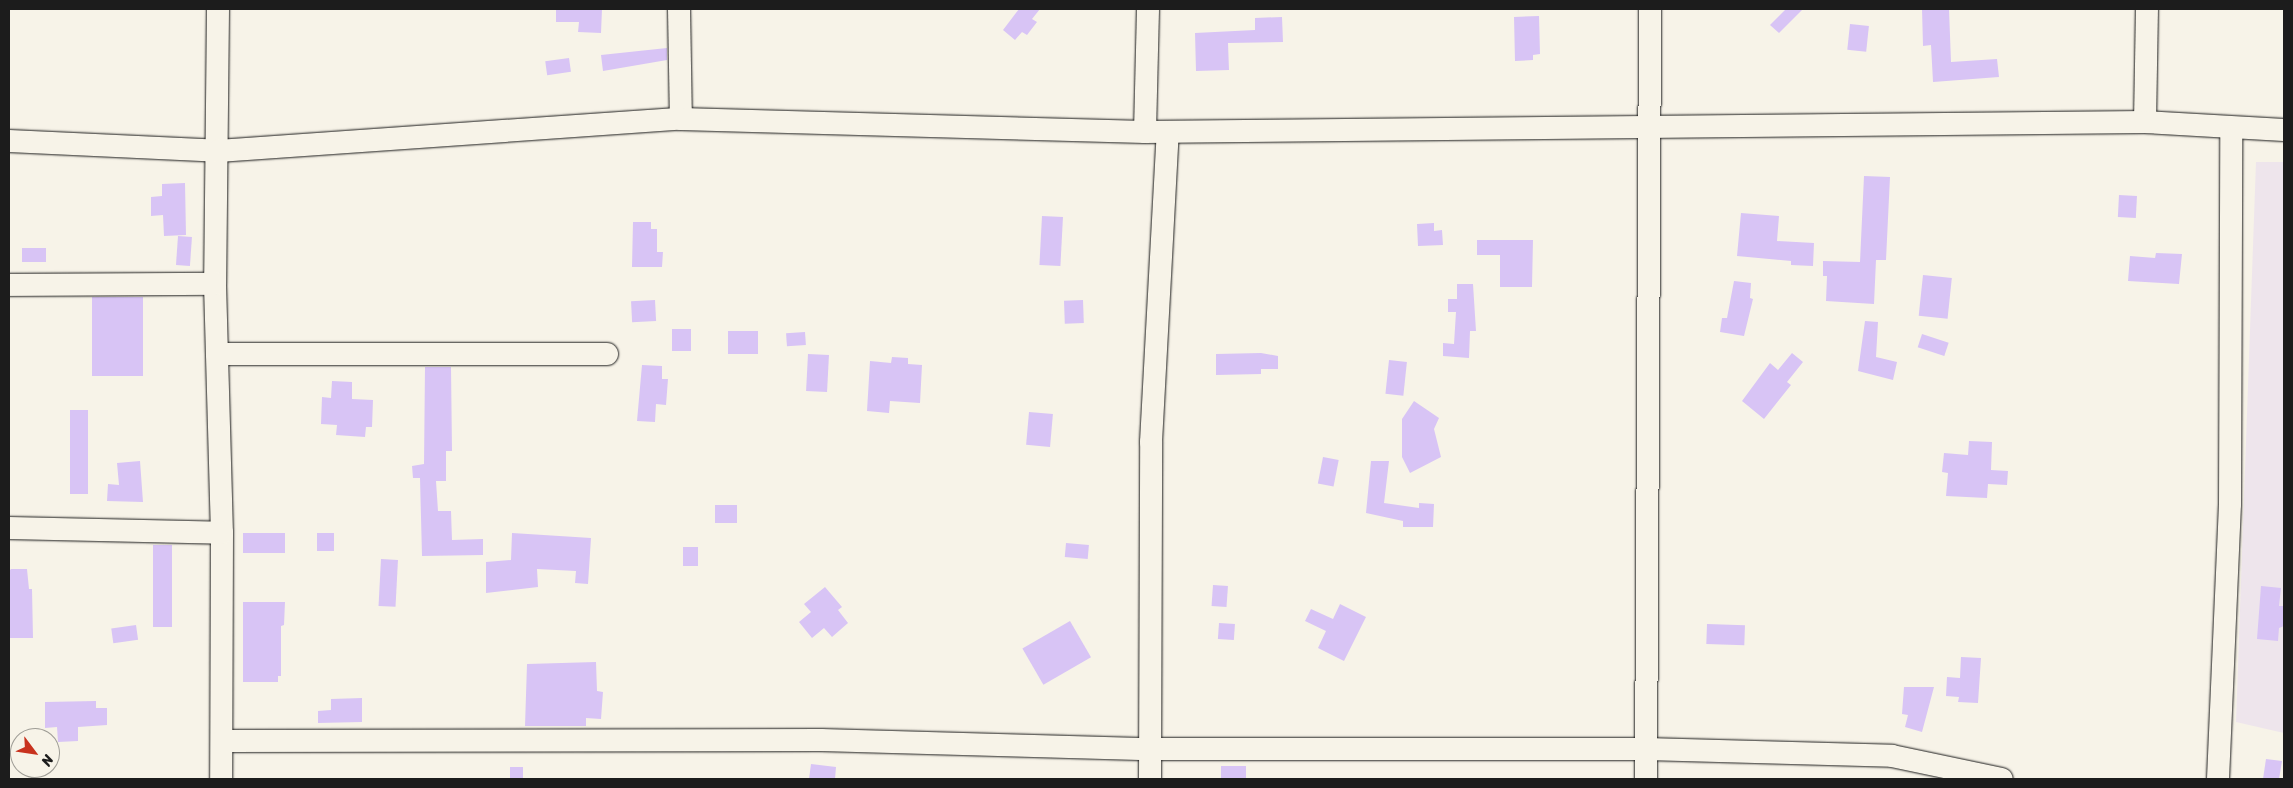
<!DOCTYPE html>
<html>
<head>
<meta charset="utf-8">
<style>
	body { margin:0 }
	#map { position:relative; width:2293px; height:788px; overflow:hidden; background:#f7f3e8; font-family:Sriracha,sans-serif }
	div>[style] { position:absolute }
	[style*='--x'] { left:calc(var(--x)*1px); top:calc(var(--y)*1px); width:calc(var(--w)*1px); rotate:calc(var(--a)*1deg) }
	.built>* { inset:0; background:#eee5ec }
	.building>* { inset:0; background:#d8c4f5; transform-origin:0 0 }
	.roads { filter:drop-shadow(0 0 1px #1c1c1c) drop-shadow(0 0 1px #1c1c1c) }
	.minor>* { height:22px; margin:-11px; padding:0 11px; transform-origin:11px; border-radius:11px; background:#f7f3e8 }
	span { translate:-50% -50%; white-space:nowrap; text-align:center; line-height:1.15; -webkit-text-stroke:4px #f7f3e8; paint-order:stroke }
	.frame { position:absolute; inset:0; border:10px solid #1c1c1c; pointer-events:none }
	.north { position:absolute; left:10px; top:728px; width:50px; height:50px; box-sizing:border-box; background:#f7f3e8; border:1px solid #9f9d96; border-radius:50%; rotate:121deg; font-size:14px; font-weight:700; line-height:20px; text-align:center; color:#1c1c1c }
	.north::after { content:''; display:block; margin:auto; width:18px; height:22px; background:#c8321e; clip-path:polygon(50% 0,100% 100%,50% 72%,0 100%) }
</style>
</head>
<body>
<div id="map">
	<div class="built">
		<i style="clip-path:polygon(2256px 162px,2284px 162px,2284px 733px,2236px 722px)"></i>
	</div>
	<div class="building">
		<i style="clip-path:polygon(556px 9px,602px 9px,601px 33px,578px 32px,579px 22px,556px 22px)"></i>
		<i style="clip-path:polygon(1019px 9px,1040px 9px,1032px 19px,1037px 22px,1027px 35px,1022px 32px,1015px 40px,1003px 30px)"></i>
		<i style="clip-path:polygon(1786px 9px,1803px 9px,1779px 33px,1770px 25px)"></i>
		<i style="clip-path:polygon(1922px 9px,1949px 9px,1951px 62px,1997px 59px,1999px 77px,1933px 82px,1931px 45px,1923px 46px)"></i>
		<i style="clip-path:polygon(1539px 16px,1540px 54px,1533px 55px,1533px 60px,1515px 61px,1514px 17px)"></i>
		<i style="clip-path:polygon(1282px 17px,1283px 42px,1228px 43px,1229px 70px,1196px 71px,1195px 33px,1255px 30px,1255px 18px)"></i>
		<i style="left:1850px;top:24px;width:19px;height:26px;rotate:6deg"></i>
		<i style="clip-path:polygon(667px 48px,667px 60px,603px 71px,601px 55px)"></i>
		<i style="left:569px;top:58px;width:14px;height:24px;rotate:82deg"></i>
		<i style="clip-path:polygon(1864px 176px,1890px 177px,1886px 260px,1876px 260px,1874px 304px,1826px 301px,1827px 276px,1823px 276px,1823px 261px,1860px 262px)"></i>
		<i style="clip-path:polygon(185px 183px,186px 235px,164px 236px,163px 215px,151px 216px,151px 197px,162px 196px,162px 184px)"></i>
		<i style="left:2119px;top:195px;width:18px;height:22px;rotate:3deg"></i>
		<i style="clip-path:polygon(1741px 213px,1779px 216px,1777px 241px,1814px 243px,1813px 266px,1791px 265px,1791px 261px,1737px 256px)"></i>
		<i style="left:1042px;top:216px;width:21px;height:49px;rotate:3deg"></i>
		<i style="clip-path:polygon(633px 222px,651px 222px,651px 229px,657px 229px,657px 252px,663px 252px,662px 267px,632px 267px)"></i>
		<i style="clip-path:polygon(1434px 223px,1434px 231px,1442px 230px,1443px 245px,1418px 246px,1417px 224px)"></i>
		<i style="left:178px;top:236px;width:14px;height:29px;rotate:4deg"></i>
		<i style="clip-path:polygon(1477px 240px,1533px 240px,1532px 287px,1500px 287px,1500px 255px,1477px 255px)"></i>
		<i style="left:46px;top:248px;width:14px;height:24px;rotate:90deg"></i>
		<i style="clip-path:polygon(2156px 253px,2182px 254px,2179px 284px,2128px 281px,2130px 256px,2155px 258px)"></i>
		<i style="left:1923px;top:275px;width:29px;height:41px;rotate:6deg"></i>
		<i style="clip-path:polygon(1734px 281px,1751px 283px,1750px 298px,1753px 299px,1744px 336px,1720px 332px,1722px 318px,1727px 318px)"></i>
		<i style="clip-path:polygon(1457px 284px,1473px 284px,1476px 331px,1470px 331px,1469px 358px,1443px 356px,1443px 343px,1454px 344px,1456px 312px,1448px 312px,1448px 299px,1457px 299px)"></i>
		<i style="left:143px;top:297px;width:79px;height:51px;rotate:90deg"></i>
		<i style="left:655px;top:300px;width:21px;height:24px;rotate:87deg"></i>
		<i style="left:1083px;top:300px;width:23px;height:19px;rotate:88deg"></i>
		<i style="clip-path:polygon(1865px 321px,1878px 322px,1876px 357px,1897px 362px,1893px 380px,1858px 371px)"></i>
		<i style="left:672px;top:329px;width:19px;height:22px"></i>
		<i style="left:728px;top:331px;width:30px;height:23px"></i>
		<i style="left:805px;top:332px;width:13px;height:19px;rotate:86deg"></i>
		<i style="left:1922px;top:334px;width:28px;height:14px;rotate:18deg"></i>
		<i style="clip-path:polygon(1261px 353px,1278px 356px,1278px 369px,1261px 369px,1261px 374px,1216px 375px,1216px 354px)"></i>
		<i style="clip-path:polygon(1792px 353px,1803px 362px,1787px 382px,1791px 385px,1764px 419px,1742px 401px,1770px 363px,1778px 370px)"></i>
		<i style="left:808px;top:354px;width:21px;height:37px;rotate:3deg"></i>
		<i style="clip-path:polygon(892px 357px,908px 358px,908px 364px,922px 365px,920px 403px,890px 401px,889px 413px,867px 411px,870px 361px,891px 363px)"></i>
		<i style="left:1389px;top:360px;width:18px;height:34px;rotate:6deg"></i>
		<i style="clip-path:polygon(642px 365px,662px 366px,662px 379px,668px 379px,666px 405px,656px 404px,655px 422px,637px 421px)"></i>
		<i style="clip-path:polygon(425px 367px,451px 367px,452px 451px,446px 451px,446px 481px,436px 481px,438px 511px,451px 511px,452px 540px,483px 539px,483px 555px,422px 556px,420px 478px,413px 478px,412px 466px,424px 464px)"></i>
		<i style="clip-path:polygon(332px 381px,352px 382px,352px 399px,373px 400px,372px 427px,366px 427px,365px 437px,336px 435px,337px 425px,321px 424px,322px 397px,331px 398px)"></i>
		<i style="clip-path:polygon(1414px 401px,1439px 418px,1434px 429px,1441px 457px,1410px 473px,1402px 457px,1402px 419px)"></i>
		<i style="left:70px;top:410px;width:18px;height:84px"></i>
		<i style="left:1029px;top:412px;width:24px;height:33px;rotate:5deg"></i>
		<i style="clip-path:polygon(1969px 441px,1992px 442px,1991px 470px,2008px 471px,2007px 485px,1988px 484px,1987px 498px,1946px 496px,1948px 473px,1942px 472px,1944px 453px,1968px 455px)"></i>
		<i style="left:1323px;top:457px;width:16px;height:27px;rotate:11deg"></i>
		<i style="clip-path:polygon(140px 461px,143px 502px,107px 501px,108px 484px,119px 485px,117px 463px)"></i>
		<i style="clip-path:polygon(1371px 461px,1389px 461px,1384px 503px,1419px 508px,1419px 503px,1434px 504px,1433px 527px,1403px 527px,1403px 521px,1366px 513px)"></i>
		<i style="left:715px;top:505px;width:22px;height:18px"></i>
		<i style="left:243px;top:533px;width:42px;height:20px"></i>
		<i style="left:317px;top:533px;width:17px;height:18px"></i>
		<i style="clip-path:polygon(512px 533px,591px 538px,588px 584px,575px 583px,576px 571px,537px 569px,538px 587px,486px 593px,486px 562px,511px 560px)"></i>
		<i style="left:1066px;top:543px;width:23px;height:14px;rotate:5deg"></i>
		<i style="left:153px;top:545px;width:19px;height:82px"></i>
		<i style="left:683px;top:547px;width:15px;height:19px"></i>
		<i style="left:381px;top:559px;width:17px;height:47px;rotate:3deg"></i>
		<i style="clip-path:polygon(11px 569px,27px 569px,29px 589px,32px 589px,33px 638px,9px 638px,9px 571px)"></i>
		<i style="left:1213px;top:585px;width:15px;height:21px;rotate:4deg"></i>
		<i style="clip-path:polygon(2261px 586px,2281px 588px,2279px 606px,2284px 606px,2284px 626px,2279px 628px,2278px 641px,2257px 639px)"></i>
		<i style="clip-path:polygon(825px 587px,842px 607px,838px 610px,848px 623px,832px 637px,824px 628px,812px 638px,799px 622px,811px 612px,804px 604px)"></i>
		<i style="clip-path:polygon(243px 602px,285px 602px,284px 625px,281px 626px,281px 676px,278px 676px,278px 682px,243px 682px)"></i>
		<i style="clip-path:polygon(1340px 604px,1366px 617px,1344px 661px,1318px 648px,1326px 631px,1305px 621px,1311px 609px,1333px 619px)"></i>
		<i style="left:1070px;top:621px;width:42px;height:55px;rotate:60deg"></i>
		<i style="left:1219px;top:623px;width:16px;height:16px;rotate:4deg"></i>
		<i style="left:1707px;top:624px;width:38px;height:20px;rotate:2deg"></i>
		<i style="left:136px;top:625px;width:15px;height:25px;rotate:82deg"></i>
		<i style="clip-path:polygon(1961px 657px,1981px 658px,1978px 703px,1958px 702px,1959px 697px,1946px 696px,1947px 677px,1960px 678px)"></i>
		<i style="clip-path:polygon(596px 662px,597px 691px,603px 692px,601px 719px,586px 718px,586px 726px,525px 726px,527px 664px)"></i>
		<i style="clip-path:polygon(1904px 687px,1934px 687px,1922px 732px,1905px 727px,1908px 715px,1902px 714px)"></i>
		<i style="clip-path:polygon(362px 698px,362px 722px,318px 723px,318px 711px,331px 710px,331px 699px)"></i>
		<i style="clip-path:polygon(96px 701px,96px 708px,107px 708px,107px 725px,78px 727px,78px 741px,58px 742px,57px 727px,45px 728px,45px 702px)"></i>
		<i style="clip-path:polygon(2266px 759px,2282px 761px,2279px 779px,2263px 779px)"></i>
		<i style="clip-path:polygon(811px 764px,836px 767px,835px 779px,809px 779px)"></i>
		<i style="left:1221px;top:766px;width:25px;height:13px"></i>
		<i style="left:510px;top:767px;width:13px;height:12px"></i>
	</div>
	<div class="roads">
		<div class="minor">
			<i style="--x:218;--y:9;--w:275;--a:90.6"></i>
			<i style="--x:215;--y:284;--w:249;--a:88.4"></i>
			<i style="--x:222;--y:533;--w:246;--a:90.2"></i>
			<i style="--x:679;--y:9;--w:110;--a:89"></i>
			<i style="--x:2145;--y:122;--w:113;--a:-89"></i>
			<i style="--x:1145;--y:132;--w:123;--a:-88.6"></i>
			<i style="--x:9;--y:141;--w:209;--a:2.7"></i>
			<i style="--x:218;--y:151;--w:464;--a:-4"></i>
			<i style="--x:681;--y:119;--w:464;--a:1.6"></i>
			<i style="--x:1145;--y:132;--w:1000;--a:-0.57"></i>
			<i style="--x:2145;--y:122;--w:139;--a:3.3"></i>
			<i style="--x:9;--y:285;--w:206;--a:-0.3"></i>
			<i style="--x:217;--y:354;--w:390;--a:0"></i>
			<i style="--x:9;--y:528;--w:213;--a:1.3"></i>
			<i style="--x:222;--y:741;--w:599;--a:-0.1"></i>
			<i style="--x:821;--y:740;--w:328;--a:1.6"></i>
			<i style="--x:1149;--y:749;--w:497;--a:0"></i>
			<i style="--x:1646;--y:749;--w:246;--a:1.6"></i>
			<i style="--x:1892;--y:756;--w:112;--a:11.8"></i>
			<i style="--x:1150;--y:779;--w:337;--a:-89.8"></i>
			<i style="--x:1151;--y:442;--w:310;--a:-86.9"></i>
			<i style="--x:1646;--y:779;--w:770;--a:-89.7"></i>
			<i style="--x:2218;--y:779;--w:275;--a:-87.5"></i>
			<i style="--x:2230;--y:504;--w:375;--a:-89.8"></i>
		</div>
	</div>
	<div class="frame"></div>
	<div class="north">N</div>
</div>
</body>
</html>
